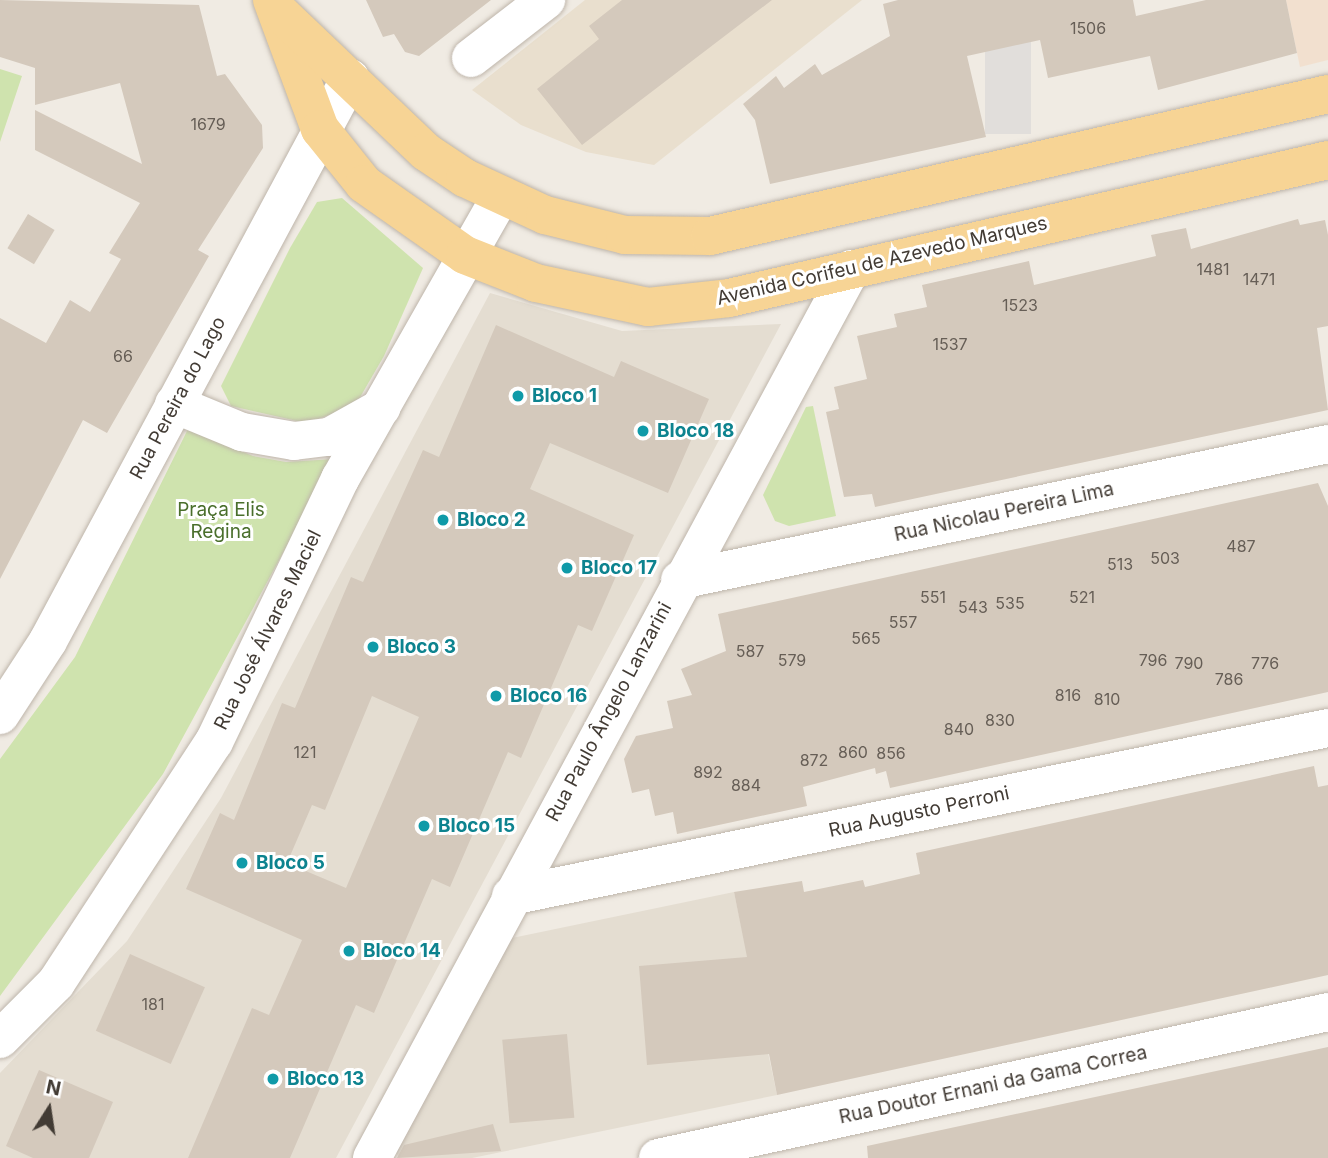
<!DOCTYPE html>
<html>
<head>
<meta charset="utf-8">
<style>
	body { margin:0 }
	#map { position:relative; width:1328px; height:1158px; overflow:hidden; background:#f0ebe3; font-family:Inter,sans-serif }
	div>[style] { position:absolute }
	[style*='--x'] { left:calc(var(--x)*1px); top:calc(var(--y)*1px); width:calc(var(--w)*1px); rotate:calc(var(--a)*1deg) }
	.residential>* { inset:0; background:#e4ddd1 }
	.commercial>* { inset:0; background:#f2e0cf }
	.education>* { inset:0; background:#e9dfce }
	.green>* { inset:0; background:#cfe3ae }
	.parking>* { inset:0; background:#e1dedb; transform-origin:0 0 }
	.building>* { inset:0; background:#d4c9bc; transform-origin:0 0 }
	.roads { filter:drop-shadow(0 0 2px #beb5aa) drop-shadow(0 0 2px #beb5aa) }
	.minor>* { height:38px; margin:-19px; padding:0 19px; transform-origin:19px; border-radius:19px; background:#fff }
	.major>* { height:38px; margin:-19px; padding:0 19px; transform-origin:19px; border-radius:19px; background:#f7d495 }
	.dots>* { width:19px; height:19px; translate:-50% -50%; box-sizing:border-box; border:4px solid #fff; border-radius:50% }
	span { translate:-50% -50%; white-space:nowrap; text-align:center; line-height:1.15; -webkit-text-stroke:6px #fff; paint-order:stroke }
	.number-label { font-size:16px; color:#665e56 }
	.number-label span { -webkit-text-stroke-width:0 }
	.street-label { font-size:19px; color:#423b34 }
	.culture-label { font-size:19px; color:#0d838f; font-weight:700 }
	.left { translate:0 -50%; text-align:left }
	.park-label { font-size:19px; color:#4a6f2c }
	.north { position:absolute; left:14px; top:1074px; width:70px; height:70px; -webkit-text-stroke:5px #fff; paint-order:stroke; rotate:12deg; font-size:19px; font-weight:700; line-height:28px; text-align:center; color:#423b34 }
	.north::after { content:''; display:block; margin:auto; width:24px; height:32px; background:#423b34; clip-path:polygon(50% 0,100% 100%,50% 72%,0 100%) }
</style>
</head>
<body>
<div id="map">
	<div class="residential">
		<i style="clip-path:polygon(490px 293px,622px 331px,781px 324px,336px 1158px,0 1158px,0 1073px,127px 941px,221px 798px)"></i>
		<i style="clip-path:polygon(734px 892px,777px 1095px,472px 1158px,399px 1158px,395px 1150px,512px 938px)"></i>
	</div>
	<div class="commercial">
		<i style="clip-path:polygon(1286px 0,1328px 0,1328px 60px,1300px 67px)"></i>
	</div>
	<div class="education">
		<i style="clip-path:polygon(585px 0,862px 0,654px 165px,586px 152px,521px 125px,472px 90px)"></i>
	</div>
	<div class="green">
		<i style="clip-path:polygon(0 69px,22px 76px,0 142px)"></i>
		<i style="clip-path:polygon(342px 198px,423px 268px,384px 356px,355px 406px,306px 423px,231px 406px,221px 386px,290px 248px,317px 202px)"></i>
		<i style="clip-path:polygon(813px 406px,836px 516px,789px 526px,775px 521px,763px 495px,806px 407px)"></i>
		<i style="clip-path:polygon(188px 429px,253px 456px,286px 462px,334px 459px,163px 774px,0 996px,0 759px,75px 657px)"></i>
	</div>
	<div class="parking">
		<i style="left:985px;top:0;width:46px;height:134px"></i>
	</div>
	<div class="building">
		<i style="clip-path:polygon(0 0,199px 5px,217px 76px,225px 74px,262px 125px,263px 148px,198px 250px,209px 256px,107px 433px,83px 420px,0 579px,0 318px,46px 343px,70px 300px,90px 312px,121px 259px,109px 253px,140px 203px,35px 150px,35px 110px,142px 164px,120px 83px,35px 105px,35px 68px,0 57px)"></i>
		<i style="clip-path:polygon(366px 0,491px 0,419px 56px,405px 52px,394px 34px,383px 37px)"></i>
		<i style="clip-path:polygon(622px 0,772px 0,582px 145px,537px 89px,599px 39px,589px 26px)"></i>
		<i style="clip-path:polygon(898px 0,1133px 0,1136px 16px,1206px 0,1286px 0,1297px 53px,1158px 90px,1150px 56px,1048px 78px,1040px 40px,967px 56px,986px 137px,770px 184px,755px 120px,743px 104px,776px 76px,784px 88px,815px 64px,822px 75px,890px 36px,883px 4px)"></i>
		<i style="left:28px;top:214px;width:31px;height:40px;rotate:31deg"></i>
		<i style="clip-path:polygon(1298px 219px,1300px 225px,1325px 220px,1328px 235px,1328px 326px,1317px 328px,1328px 410px,875px 507px,872px 494px,844px 497px,826px 412px,839px 409px,834px 387px,867px 379px,857px 336px,897px 327px,894px 314px,927px 307px,922px 285px,1029px 261px,1034px 285px,1156px 256px,1151px 235px,1186px 228px,1191px 249px)"></i>
		<i style="clip-path:polygon(evenodd,496px 325px,614px 377px,621px 361px,709px 399px,668px 493px,550px 443px,530px 489px,634px 535px,592px 631px,578px 625px,521px 758px,508px 752px,450px 887px,432px 879px,374px 1013px,356px 1005px,290px 1158px,188px 1158px,252px 1008px,269px 1015px,302px 940px,186px 889px,220px 813px,234px 820px,282px 703px,295px 708px,351px 577px,363px 582px,423px 450px,439px 457px,496px 325px,372px 696px,419px 717px,346px 888px,287px 863px,312px 805px,325px 810px,372px 696px)"></i>
		<i style="clip-path:polygon(1318px 483px,1328px 506px,1328px 692px,890px 788px,886px 771px,876px 774px,875px 768px,803px 787px,807px 806px,677px 834px,673px 812px,655px 816px,649px 789px,632px 793px,624px 759px,636px 736px,673px 728px,667px 701px,692px 695px,681px 669px,726px 651px,718px 614px)"></i>
		<i style="clip-path:polygon(1314px 766px,1318px 787px,1328px 785px,1328px 975px,777px 1095px,769px 1054px,647px 1065px,639px 966px,747px 957px,734px 892px,802px 881px,804px 892px,863px 880px,865px 887px,920px 874px,916px 853px)"></i>
		<i style="left:130px;top:954px;width:82px;height:84px;rotate:24deg"></i>
		<i style="left:567px;top:1034px;width:84px;height:65px;rotate:85deg"></i>
		<i style="clip-path:polygon(1328px 1047px,1328px 1158px,868px 1158px,867px 1146px)"></i>
		<i style="clip-path:polygon(39px 1070px,113px 1102px,89px 1158px,33px 1158px,6px 1146px)"></i>
		<i style="clip-path:polygon(493px 1124px,501px 1151px,397px 1158px,404px 1145px)"></i>
	</div>
	<div class="roads">
		<div class="minor">
			<i style="--x:471;--y:58;--w:95;--a:-37.7"></i>
			<i style="--x:174;--y:404;--w:74;--a:22.4"></i>
			<i style="--x:242;--y:432;--w:53;--a:9.8"></i>
			<i style="--x:294;--y:441;--w:35;--a:-7"></i>
			<i style="--x:329;--y:437;--w:60;--a:-29.1"></i>
			<i style="--x:680;--y:580;--w:662;--a:-11.85"></i>
			<i style="--x:0;--y:715;--w:88;--a:-57"></i>
			<i style="--x:48;--y:641;--w:639;--a:-61.79"></i>
			<i style="--x:511;--y:896;--w:834;--a:-11.62"></i>
			<i style="--x:0;--y:1039;--w:79;--a:-45"></i>
			<i style="--x:56;--y:983;--w:288;--a:-56.8"></i>
			<i style="--x:214;--y:742;--w:292;--a:-64.4"></i>
			<i style="--x:340;--y:479;--w:324;--a:-60.4"></i>
			<i style="--x:372;--y:1158;--w:1010;--a:-61.68"></i>
			<i style="--x:658;--y:1158;--w:686;--a:-12.29"></i>
		</div>
		<div class="major">
			<i style="--x:272;--y:0;--w:138;--a:69.6"></i>
			<i style="--x:320;--y:129;--w:70;--a:51.3"></i>
			<i style="--x:364;--y:184;--w:123;--a:35.1"></i>
			<i style="--x:465;--y:255;--w:76;--a:21.5"></i>
			<i style="--x:536;--y:283;--w:115;--a:12.1"></i>
			<i style="--x:648;--y:307;--w:81;--a:-6.3"></i>
			<i style="--x:729;--y:298;--w:615;--a:-12.97"></i>
			<i style="--x:278;--y:11;--w:204;--a:43.6"></i>
			<i style="--x:426;--y:152;--w:47;--a:33.7"></i>
			<i style="--x:465;--y:178;--w:88;--a:24.8"></i>
			<i style="--x:545;--y:215;--w:82;--a:14"></i>
			<i style="--x:625;--y:235;--w:85;--a:0.7"></i>
			<i style="--x:710;--y:236;--w:634;--a:-12.94"></i>
		</div>
	</div>
	<div class="dots">
		<i style="left:518px;top:396px;background:#0f9aa8"></i>
		<i style="left:643px;top:431px;background:#0f9aa8"></i>
		<i style="left:443px;top:520px;background:#0f9aa8"></i>
		<i style="left:567px;top:568px;background:#0f9aa8"></i>
		<i style="left:373px;top:647px;background:#0f9aa8"></i>
		<i style="left:496px;top:696px;background:#0f9aa8"></i>
		<i style="left:424px;top:826px;background:#0f9aa8"></i>
		<i style="left:242px;top:863px;background:#0f9aa8"></i>
		<i style="left:349px;top:951px;background:#0f9aa8"></i>
		<i style="left:273px;top:1079px;background:#0f9aa8"></i>
	</div>
	<div class="number-label">
		<span style="left:1088px;top:28px">1506</span>
		<span style="left:208px;top:124px">1679</span>
		<span style="left:1213px;top:269px">1481</span>
		<span style="left:1259px;top:279px">1471</span>
		<span style="left:1020px;top:305px">1523</span>
		<span style="left:950px;top:344px">1537</span>
		<span style="left:123px;top:356px">66</span>
		<span style="left:1241px;top:546px">487</span>
		<span style="left:1165px;top:558px">503</span>
		<span style="left:1120px;top:564px">513</span>
		<span style="left:933px;top:597px">551</span>
		<span style="left:1082px;top:597px">521</span>
		<span style="left:1010px;top:603px">535</span>
		<span style="left:973px;top:607px">543</span>
		<span style="left:903px;top:622px">557</span>
		<span style="left:866px;top:638px">565</span>
		<span style="left:750px;top:651px">587</span>
		<span style="left:792px;top:660px">579</span>
		<span style="left:1153px;top:660px">796</span>
		<span style="left:1189px;top:663px">790</span>
		<span style="left:1265px;top:663px">776</span>
		<span style="left:1229px;top:679px">786</span>
		<span style="left:1068px;top:695px">816</span>
		<span style="left:1107px;top:699px">810</span>
		<span style="left:1000px;top:720px">830</span>
		<span style="left:959px;top:729px">840</span>
		<span style="left:305px;top:752px">121</span>
		<span style="left:853px;top:752px">860</span>
		<span style="left:891px;top:753px">856</span>
		<span style="left:814px;top:760px">872</span>
		<span style="left:708px;top:772px">892</span>
		<span style="left:746px;top:785px">884</span>
		<span style="left:153px;top:1004px">181</span>
	</div>
	<div class="street-label">
		<span style="left:882px;top:261px;rotate:-13deg">Avenida Corifeu de Azevedo Marques</span>
		<span style="left:178px;top:398px;rotate:-62deg">Rua Pereira do Lago</span>
		<span style="left:1004px;top:512px;rotate:-12deg">Rua Nicolau Pereira Lima</span>
		<span style="left:268px;top:630px;rotate:-64deg">Rua José Álvares Maciel</span>
		<span style="left:609px;top:712px;rotate:-62deg">Rua Paulo Ângelo Lanzarini</span>
		<span style="left:919px;top:812px;rotate:-12deg">Rua Augusto Perroni</span>
		<span style="left:993px;top:1085px;rotate:-12deg">Rua Doutor Ernani da Gama Correa</span>
	</div>
	<div class="culture-label">
		<span class="left" style="left:532px;top:396px">Bloco 1</span>
		<span class="left" style="left:657px;top:431px">Bloco 18</span>
		<span class="left" style="left:457px;top:520px">Bloco 2</span>
		<span class="left" style="left:581px;top:568px">Bloco 17</span>
		<span class="left" style="left:387px;top:647px">Bloco 3</span>
		<span class="left" style="left:510px;top:696px">Bloco 16</span>
		<span class="left" style="left:438px;top:826px">Bloco 15</span>
		<span class="left" style="left:256px;top:863px">Bloco 5</span>
		<span class="left" style="left:363px;top:951px">Bloco 14</span>
		<span class="left" style="left:287px;top:1079px">Bloco 13</span>
	</div>
	<div class="park-label">
		<span style="left:221px;top:521px">Praça Elis<br>Regina</span>
	</div>
	<div class="north">N</div>
</div>
</body>
</html>
